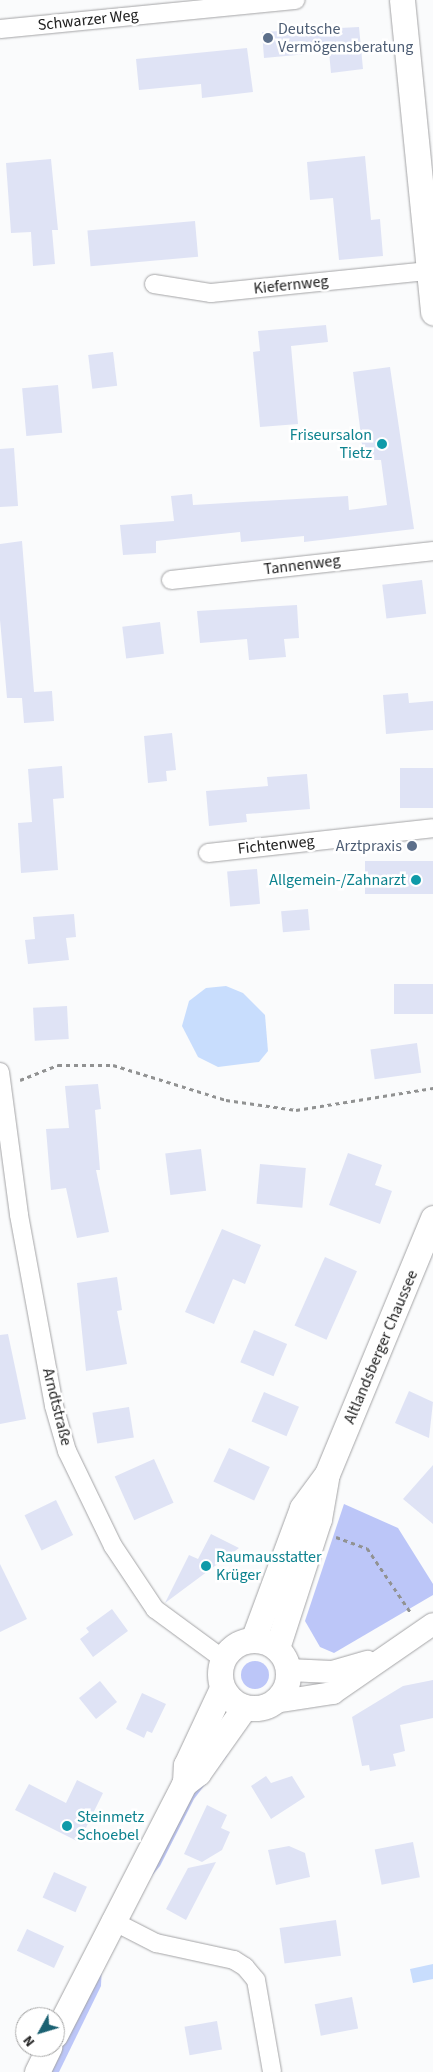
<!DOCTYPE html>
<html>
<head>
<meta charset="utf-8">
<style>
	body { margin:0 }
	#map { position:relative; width:433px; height:2072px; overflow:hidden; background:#fafbfc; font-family:"Source Sans 3",sans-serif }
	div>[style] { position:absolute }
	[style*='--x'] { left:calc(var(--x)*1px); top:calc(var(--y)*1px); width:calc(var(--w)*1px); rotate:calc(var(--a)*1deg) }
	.green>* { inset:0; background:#bcc6f8 }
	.round { border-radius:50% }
	.water>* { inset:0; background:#c8ddfd }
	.building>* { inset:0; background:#dfe3f5; transform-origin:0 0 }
	.path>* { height:3px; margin-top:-1.5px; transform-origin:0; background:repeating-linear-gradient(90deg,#919292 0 4px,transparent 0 8px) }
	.roads { filter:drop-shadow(0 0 1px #a4a4a6) drop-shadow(0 0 1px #a4a4a6) }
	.minor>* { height:18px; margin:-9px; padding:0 9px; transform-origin:9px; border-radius:9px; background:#fff }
	.tertiary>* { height:22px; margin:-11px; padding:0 11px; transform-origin:11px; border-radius:11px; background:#fff }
	.secondary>* { height:25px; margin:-12.5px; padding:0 12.5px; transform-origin:12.5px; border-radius:12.5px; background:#fff }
	.secondary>.ring { margin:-12.5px; padding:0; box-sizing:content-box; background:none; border:25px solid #fff; border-radius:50% }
	.dots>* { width:14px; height:14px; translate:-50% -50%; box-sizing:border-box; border:2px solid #fff; border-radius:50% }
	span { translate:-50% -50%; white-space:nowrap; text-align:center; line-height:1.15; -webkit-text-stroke:5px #fff; paint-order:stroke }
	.street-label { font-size:16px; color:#202020 }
	.service-label { font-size:16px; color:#4e5e75 }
	.left { translate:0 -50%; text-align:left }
	.right { translate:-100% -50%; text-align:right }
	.culture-label { font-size:16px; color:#0d838f }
	.north { position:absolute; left:15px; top:2007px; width:50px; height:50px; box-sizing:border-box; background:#fff; border:1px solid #a6a6a6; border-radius:50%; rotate:231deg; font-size:14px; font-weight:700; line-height:20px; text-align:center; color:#202020 }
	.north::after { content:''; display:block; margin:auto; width:18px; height:22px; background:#1b6172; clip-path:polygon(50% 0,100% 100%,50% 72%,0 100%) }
</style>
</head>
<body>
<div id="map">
	<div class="green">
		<i style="clip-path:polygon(344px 1504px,398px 1528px,433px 1584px,433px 1595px,334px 1653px,320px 1647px,305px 1621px)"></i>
		<i class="round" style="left:241px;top:1661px;width:28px;height:28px"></i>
		<i style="clip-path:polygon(227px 1746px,227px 1756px,194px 1799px,160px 1866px,145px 1884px,178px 1817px)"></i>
		<i style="clip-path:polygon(102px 1963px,101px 1986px,59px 2072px,49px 2072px)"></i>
	</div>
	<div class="water">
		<i style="clip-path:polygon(226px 986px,243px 993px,265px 1015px,268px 1051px,259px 1062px,218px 1067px,198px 1057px,182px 1026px,189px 1001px,206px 988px)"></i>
		<i style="clip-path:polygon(433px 1964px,433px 1979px,413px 1983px,410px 1969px)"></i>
	</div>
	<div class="building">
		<i style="clip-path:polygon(359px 27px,363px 69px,331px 73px,329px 52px,264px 58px,262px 32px)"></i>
		<i style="clip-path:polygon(247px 48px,253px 92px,202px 98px,201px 84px,139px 90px,136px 59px)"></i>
		<i style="clip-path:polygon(365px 156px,371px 220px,380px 219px,383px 256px,339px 260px,333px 198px,310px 200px,307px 162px)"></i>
		<i style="clip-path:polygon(51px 159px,58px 230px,52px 230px,55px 264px,33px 266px,31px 232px,11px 233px,6px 163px)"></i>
		<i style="left:195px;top:221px;width:36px;height:108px;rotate:85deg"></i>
		<i style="clip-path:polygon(326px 325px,328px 342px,291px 346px,298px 424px,260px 427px,253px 352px,260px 351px,258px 331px)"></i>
		<i style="left:113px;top:352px;width:34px;height:25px;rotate:83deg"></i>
		<i style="clip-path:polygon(390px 367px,414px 529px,304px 542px,304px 536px,241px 542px,240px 532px,156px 541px,156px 553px,123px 555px,120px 525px,174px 521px,171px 496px,192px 494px,193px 505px,348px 496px,349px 510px,387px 505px,381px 460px,364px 460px,353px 372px)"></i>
		<i style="left:58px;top:385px;width:48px;height:36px;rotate:85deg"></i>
		<i style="clip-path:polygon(14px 448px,18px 506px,0 507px,0 449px)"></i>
		<i style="clip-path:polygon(22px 541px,34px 692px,52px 691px,54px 721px,24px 723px,22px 698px,7px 698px,0 620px,0 544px)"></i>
		<i style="left:422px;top:580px;width:34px;height:40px;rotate:83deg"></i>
		<i style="clip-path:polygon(297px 605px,299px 638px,284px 639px,286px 657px,249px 660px,247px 639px,200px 643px,197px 611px)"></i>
		<i style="left:160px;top:622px;width:32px;height:38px;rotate:83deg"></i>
		<i style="clip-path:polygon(408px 693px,409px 703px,433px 701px,433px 730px,386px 734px,383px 695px)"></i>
		<i style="clip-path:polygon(172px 733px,176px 770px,166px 771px,167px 781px,148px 783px,144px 736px)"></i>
		<i style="clip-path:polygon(62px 766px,64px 798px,53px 799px,58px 870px,21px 873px,18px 823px,32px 822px,28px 769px)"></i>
		<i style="left:433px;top:768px;width:40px;height:33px;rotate:90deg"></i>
		<i style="clip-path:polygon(307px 774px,310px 809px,246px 814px,247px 822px,209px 826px,206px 791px,268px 786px,267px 777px)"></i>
		<i style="left:433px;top:861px;width:33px;height:68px;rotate:90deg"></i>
		<i style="left:257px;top:869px;width:35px;height:30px;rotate:85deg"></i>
		<i style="left:308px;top:909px;width:21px;height:27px;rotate:85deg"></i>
		<i style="clip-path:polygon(74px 914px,76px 937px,66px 938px,69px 960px,28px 964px,25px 940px,35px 939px,33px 917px)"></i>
		<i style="left:433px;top:984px;width:30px;height:39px;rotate:90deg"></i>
		<i style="left:67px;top:1006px;width:33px;height:34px;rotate:87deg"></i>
		<i style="left:417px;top:1043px;width:30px;height:47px;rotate:82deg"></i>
		<i style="clip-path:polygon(98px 1084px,101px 1109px,95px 1110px,100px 1170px,96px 1170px,109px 1232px,77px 1238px,66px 1188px,51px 1190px,46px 1129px,69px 1128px,65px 1086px)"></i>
		<i style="left:201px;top:1149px;width:42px;height:36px;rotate:83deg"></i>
		<i style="clip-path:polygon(348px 1153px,382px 1165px,375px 1185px,392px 1191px,380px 1224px,329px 1205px)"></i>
		<i style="left:260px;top:1164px;width:46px;height:40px;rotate:5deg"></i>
		<i style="clip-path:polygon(222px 1229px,261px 1245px,245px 1284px,233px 1279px,214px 1324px,185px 1312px)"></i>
		<i style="left:325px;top:1257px;width:35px;height:75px;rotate:24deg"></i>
		<i style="clip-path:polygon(117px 1277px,122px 1310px,117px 1311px,127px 1364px,86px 1371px,77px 1283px)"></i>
		<i style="left:254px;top:1330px;width:36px;height:35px;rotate:23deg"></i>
		<i style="clip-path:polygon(8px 1334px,26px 1419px,0 1424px,0 1335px)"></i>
		<i style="clip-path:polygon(409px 1391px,433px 1402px,429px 1438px,395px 1423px)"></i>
		<i style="left:264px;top:1392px;width:38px;height:32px;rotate:23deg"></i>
		<i style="left:129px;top:1407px;width:31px;height:37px;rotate:81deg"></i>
		<i style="left:229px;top:1448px;width:45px;height:37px;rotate:25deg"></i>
		<i style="left:154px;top:1459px;width:48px;height:43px;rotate:66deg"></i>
		<i style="clip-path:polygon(433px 1465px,433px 1524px,403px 1499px)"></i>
		<i style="left:56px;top:1500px;width:39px;height:35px;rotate:64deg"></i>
		<i style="clip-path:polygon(211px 1534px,239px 1548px,165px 1603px,189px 1555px,198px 1559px)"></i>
		<i style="clip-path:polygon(0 1564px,27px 1619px,0 1632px)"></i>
		<i style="clip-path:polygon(112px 1609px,128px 1631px,93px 1657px,80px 1639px,89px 1632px,86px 1628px)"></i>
		<i style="clip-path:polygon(433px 1680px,433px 1718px,400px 1725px,405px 1751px,393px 1754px,396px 1766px,370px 1771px,369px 1765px,362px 1766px,352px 1717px,403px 1686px)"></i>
		<i style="left:100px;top:1681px;width:27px;height:27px;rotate:51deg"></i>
		<i style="clip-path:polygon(142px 1693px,166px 1704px,152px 1733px,147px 1731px,144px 1738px,126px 1729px)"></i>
		<i style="clip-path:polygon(266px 1776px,271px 1783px,292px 1776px,305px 1797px,271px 1819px,251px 1786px)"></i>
		<i style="clip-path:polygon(77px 1780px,103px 1793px,79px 1842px,15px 1810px,29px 1784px,66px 1803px)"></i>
		<i style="clip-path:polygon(207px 1805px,227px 1815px,221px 1828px,230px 1832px,222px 1850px,202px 1862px,184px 1854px)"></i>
		<i style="left:413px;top:1842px;width:36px;height:39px;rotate:79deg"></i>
		<i style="clip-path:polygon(289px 1846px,305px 1853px,310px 1877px,276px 1885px,268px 1850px)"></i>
		<i style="clip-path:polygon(216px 1862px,186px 1920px,166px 1909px,188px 1868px)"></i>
		<i style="left:54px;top:1872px;width:36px;height:28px;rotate:24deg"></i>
		<i style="left:336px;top:1920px;width:36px;height:57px;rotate:82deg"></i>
		<i style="left:27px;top:1929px;width:41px;height:24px;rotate:25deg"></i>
		<i style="left:352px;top:1997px;width:32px;height:38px;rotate:79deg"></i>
		<i style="left:217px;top:2021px;width:29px;height:33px;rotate:80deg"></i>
	</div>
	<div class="path">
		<i style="--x:20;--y:1080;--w:41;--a:-21.5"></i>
		<i style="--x:58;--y:1065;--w:55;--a:0"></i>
		<i style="--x:113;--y:1065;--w:118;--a:17.2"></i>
		<i style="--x:226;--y:1100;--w:71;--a:8.1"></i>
		<i style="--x:296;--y:1110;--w:139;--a:-9.1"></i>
		<i style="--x:336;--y:1537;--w:33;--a:20"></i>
		<i style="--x:367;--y:1548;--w:78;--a:55.9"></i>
	</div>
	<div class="roads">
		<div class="minor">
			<i style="--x:0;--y:29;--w:297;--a:-5.6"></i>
			<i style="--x:154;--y:284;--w:58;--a:9"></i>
			<i style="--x:211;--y:293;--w:219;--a:-5.8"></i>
			<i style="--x:171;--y:580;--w:264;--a:-6.3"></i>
			<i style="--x:208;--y:853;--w:226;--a:-6.3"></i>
			<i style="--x:0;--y:1072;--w:144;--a:82.4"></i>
			<i style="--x:19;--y:1215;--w:194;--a:79.6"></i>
			<i style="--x:54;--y:1406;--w:47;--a:73.9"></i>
			<i style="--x:67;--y:1451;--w:106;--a:64.2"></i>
			<i style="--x:113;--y:1546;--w:76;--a:56.3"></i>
			<i style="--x:155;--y:1609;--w:84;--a:36.3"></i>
			<i style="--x:111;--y:1920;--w:51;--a:27.1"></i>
			<i style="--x:156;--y:1943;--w:80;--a:12.3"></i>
			<i style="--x:234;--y:1960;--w:13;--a:32"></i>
			<i style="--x:245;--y:1967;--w:17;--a:50"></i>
			<i style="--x:256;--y:1980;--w:93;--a:80.1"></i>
		</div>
		<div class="tertiary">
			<i style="--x:288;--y:1670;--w:44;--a:2.6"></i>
			<i style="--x:332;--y:1672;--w:37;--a:-16"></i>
			<i style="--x:275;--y:1702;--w:59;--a:-8.8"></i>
			<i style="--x:333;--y:1693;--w:121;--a:-34.6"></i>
		</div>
		<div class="secondary">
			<i style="--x:402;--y:0;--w:314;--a:84.3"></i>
			<i class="ring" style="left:220px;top:1640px;width:43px;height:43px"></i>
			<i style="--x:253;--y:1640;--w:141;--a:-69.6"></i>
			<i style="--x:302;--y:1508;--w:42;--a:-53.7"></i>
			<i style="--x:327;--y:1474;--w:277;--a:-67.5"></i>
			<i style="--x:277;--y:1648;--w:136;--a:-72"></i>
			<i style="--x:319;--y:1519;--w:41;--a:-80.1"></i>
			<i style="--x:185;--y:1782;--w:17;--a:-87"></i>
			<i style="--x:186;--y:1765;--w:85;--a:-64.9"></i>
			<i style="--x:55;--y:2035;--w:282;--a:-62.8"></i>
			<i style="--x:184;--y:1784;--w:18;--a:-38"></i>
			<i style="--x:198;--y:1773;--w:80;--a:-54.7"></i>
			<i style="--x:37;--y:2072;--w:28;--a:-64"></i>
		</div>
	</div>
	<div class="dots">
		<i style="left:268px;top:38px;background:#5c6f8a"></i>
		<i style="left:382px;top:444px;background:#0f9aa8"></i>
		<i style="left:412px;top:846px;background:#5c6f8a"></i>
		<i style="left:416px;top:880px;background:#0f9aa8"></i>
		<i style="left:206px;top:1566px;background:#0f9aa8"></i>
		<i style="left:67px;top:1826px;background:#0f9aa8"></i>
	</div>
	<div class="street-label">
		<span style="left:88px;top:20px;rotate:-6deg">Schwarzer Weg</span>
		<span style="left:291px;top:285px;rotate:-6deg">Kiefernweg</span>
		<span style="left:302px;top:565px;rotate:-7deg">Tannenweg</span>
		<span style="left:276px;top:845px;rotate:-6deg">Fichtenweg</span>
		<span style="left:381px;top:1347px;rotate:-67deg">Altlandsberger Chaussee</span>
		<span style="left:57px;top:1407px;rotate:76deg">Arndtstraße</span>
	</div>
	<div class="service-label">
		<span class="left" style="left:278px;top:38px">Deutsche<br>Vermögensberatung</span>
		<span class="right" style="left:402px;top:846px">Arztpraxis</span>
	</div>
	<div class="culture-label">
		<span class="right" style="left:372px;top:444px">Friseursalon<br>Tietz</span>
		<span class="right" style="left:406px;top:880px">Allgemein-/Zahnarzt</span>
		<span class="left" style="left:216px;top:1566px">Raumausstatter<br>Krüger</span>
		<span class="left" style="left:77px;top:1826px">Steinmetz<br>Schoebel</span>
	</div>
	<div class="north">N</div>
</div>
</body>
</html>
